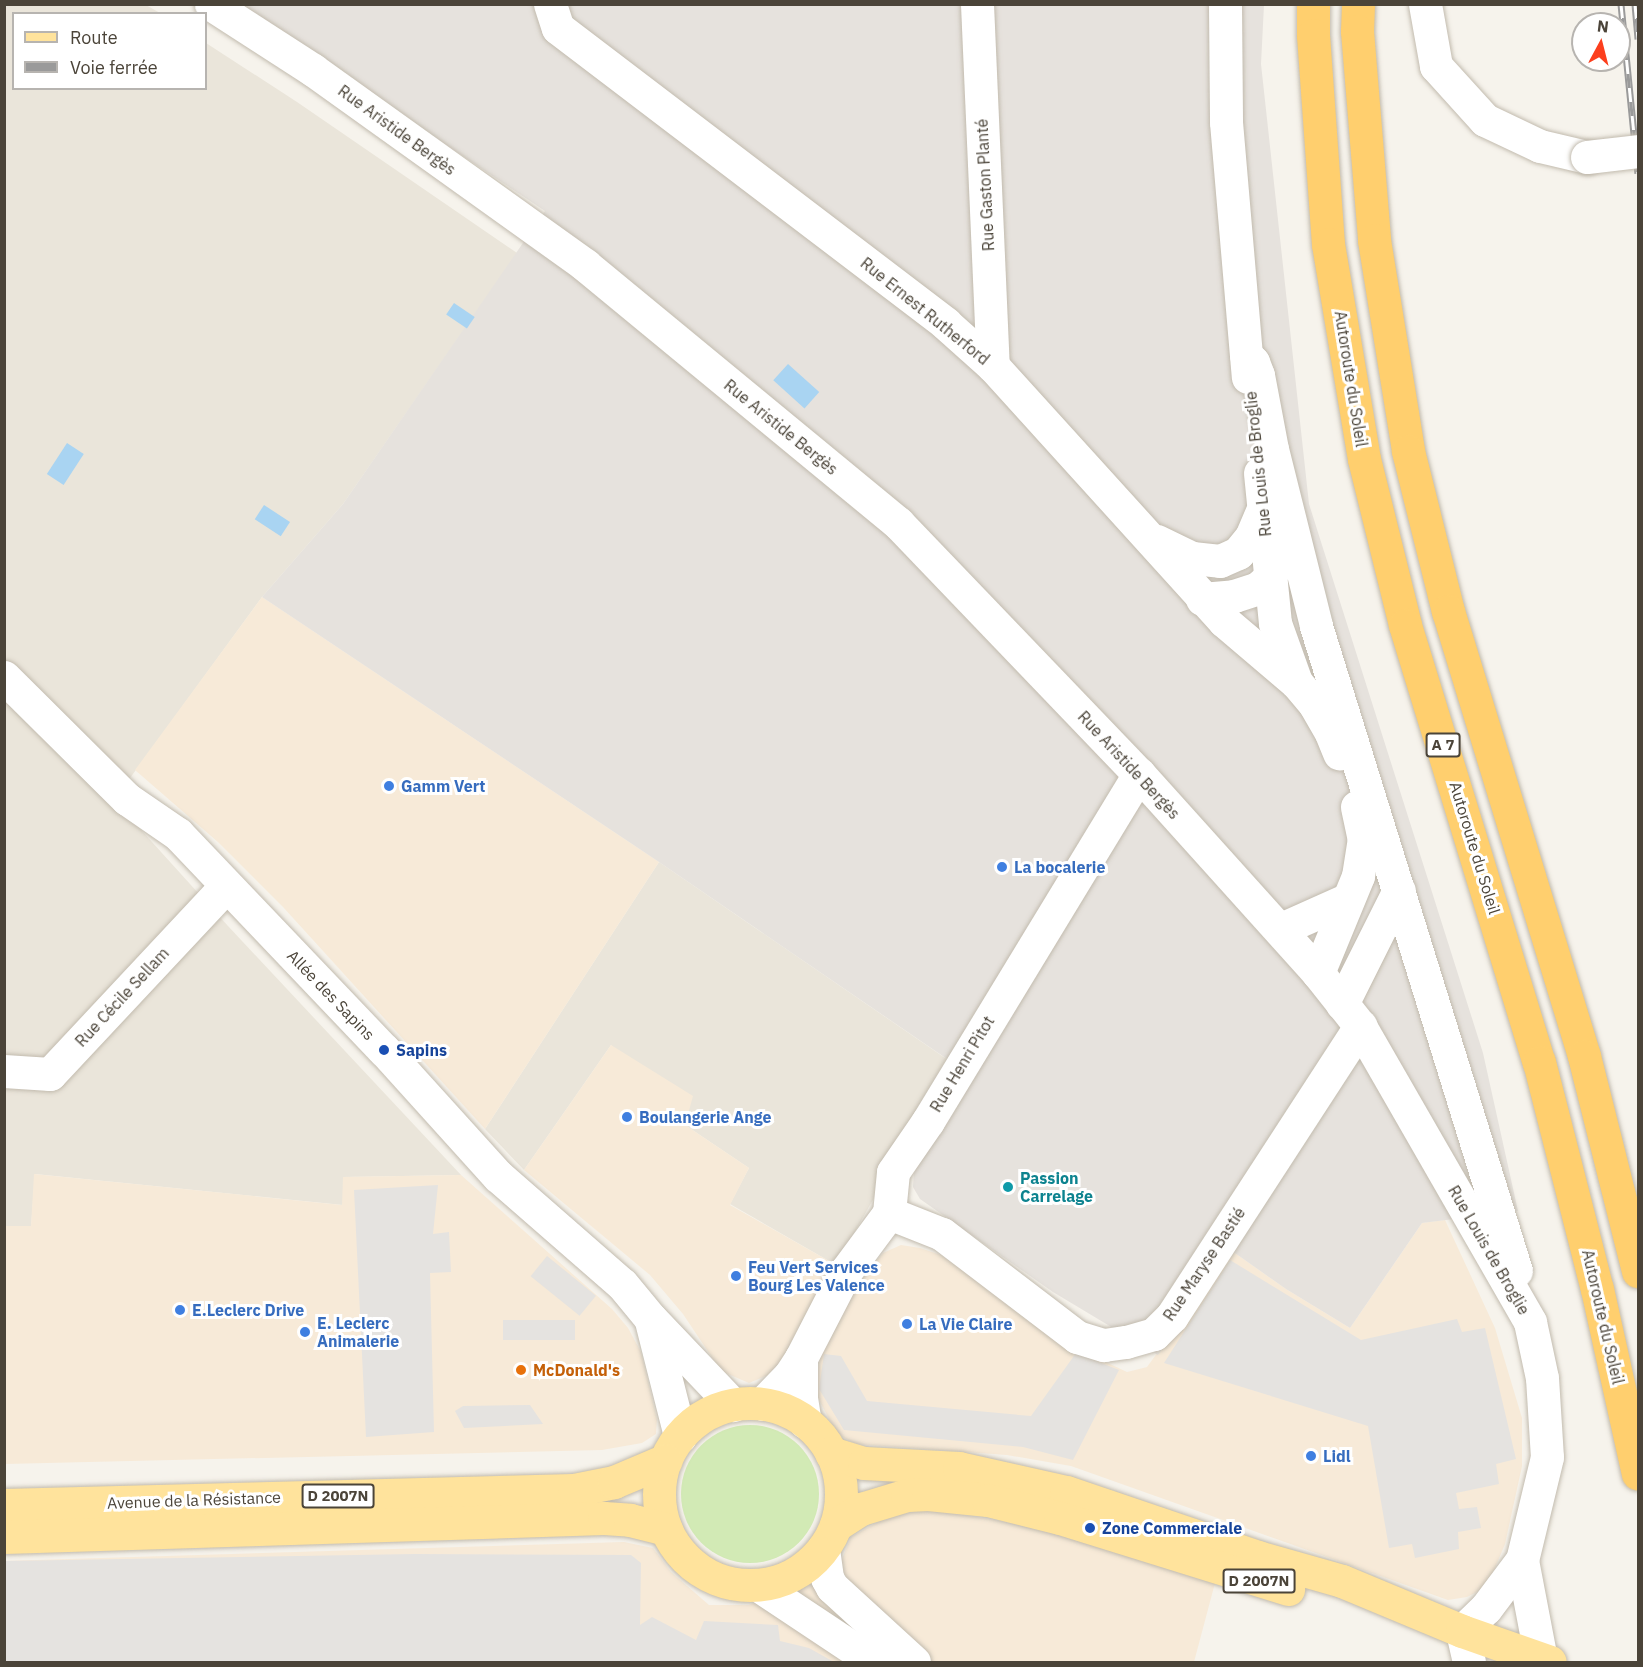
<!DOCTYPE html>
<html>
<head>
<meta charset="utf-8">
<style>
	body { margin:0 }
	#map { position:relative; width:1643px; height:1667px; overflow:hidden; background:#f6f3ec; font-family:"IBM Plex Sans",sans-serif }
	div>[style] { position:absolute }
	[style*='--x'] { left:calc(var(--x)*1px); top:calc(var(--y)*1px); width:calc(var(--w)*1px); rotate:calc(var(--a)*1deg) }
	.residential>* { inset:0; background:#eae5da }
	.commercial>* { inset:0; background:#f7ead8 }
	.industrial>* { inset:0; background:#e6e2dd }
	.green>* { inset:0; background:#d2eab5 }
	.round { border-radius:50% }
	.parking>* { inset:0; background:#e5e3e0; transform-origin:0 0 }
	.water>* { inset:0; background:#a9d4f2; transform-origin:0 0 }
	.roads { filter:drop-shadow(0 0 2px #c2bbae) drop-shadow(0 0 2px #c2bbae) }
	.minor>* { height:33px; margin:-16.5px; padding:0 16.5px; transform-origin:16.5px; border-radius:16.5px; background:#fff }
	.major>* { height:33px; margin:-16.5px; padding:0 16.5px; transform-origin:16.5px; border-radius:16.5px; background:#ffe39c }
	.major>.ring { margin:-16.5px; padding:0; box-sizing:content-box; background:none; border:33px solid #ffe39c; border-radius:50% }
	.highway>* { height:33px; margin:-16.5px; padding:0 16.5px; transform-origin:16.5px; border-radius:16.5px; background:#ffcf6e }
	.rail>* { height:7px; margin-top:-3.5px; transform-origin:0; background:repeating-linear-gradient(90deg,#fff 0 14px,#9a9a9a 0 28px); box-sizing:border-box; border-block:2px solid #9a9a9a }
	.bridges { filter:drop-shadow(0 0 2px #c2bbae) drop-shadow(0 0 2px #c2bbae) }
	.minor-bridge>* { height:33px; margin:-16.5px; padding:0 16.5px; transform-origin:16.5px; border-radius:16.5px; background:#fff }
	.dots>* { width:16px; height:16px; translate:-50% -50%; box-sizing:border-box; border:3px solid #fff; border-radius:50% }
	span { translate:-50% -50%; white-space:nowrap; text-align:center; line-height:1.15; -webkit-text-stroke:6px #fff; paint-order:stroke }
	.shield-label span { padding:2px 4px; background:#fff; border:2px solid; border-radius:4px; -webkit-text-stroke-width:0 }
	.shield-label { font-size:15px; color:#4b4439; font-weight:700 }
	.street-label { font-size:16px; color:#4b4439 }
	.shop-label { font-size:16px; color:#366cbe; font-weight:700 }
	.left { translate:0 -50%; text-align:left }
	.transit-label { font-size:16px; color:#164399; font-weight:700 }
	.culture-label { font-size:16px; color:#0d838f; font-weight:700 }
	.food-label { font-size:16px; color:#c56008; font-weight:700 }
	.frame { position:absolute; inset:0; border:6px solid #4b4439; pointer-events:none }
	.legend { position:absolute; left:12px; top:12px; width:195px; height:78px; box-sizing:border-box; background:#fff; border:2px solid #b7b4b0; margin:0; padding:8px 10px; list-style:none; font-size:18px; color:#4b4439 }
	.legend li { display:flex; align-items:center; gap:12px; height:30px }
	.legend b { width:30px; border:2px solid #b7b4b0 }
	.north { position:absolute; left:1571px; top:12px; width:60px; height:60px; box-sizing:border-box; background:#fff; border:2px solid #b7b4b0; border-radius:50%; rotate:7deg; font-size:16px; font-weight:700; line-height:24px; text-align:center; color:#4b4439 }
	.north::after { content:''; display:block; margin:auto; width:21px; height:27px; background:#fc3f1d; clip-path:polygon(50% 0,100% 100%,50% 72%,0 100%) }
</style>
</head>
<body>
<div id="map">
	<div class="residential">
		<i style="clip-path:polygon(5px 5px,146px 5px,160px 13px,14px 14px,14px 88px,206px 88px,206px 43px,297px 102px,517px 253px,343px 504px,262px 597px,114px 800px,228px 926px,461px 1175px,343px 1177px,343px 1205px,35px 1174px,31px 1227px,5px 1226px)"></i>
		<i style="clip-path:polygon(659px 862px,951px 1062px,836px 1265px,730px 1204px,749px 1168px,685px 1125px,611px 1045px,524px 1170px,485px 1129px)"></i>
	</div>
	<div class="commercial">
		<i style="clip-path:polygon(262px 597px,659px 862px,485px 1129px,283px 907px,218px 842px,135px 770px)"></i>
		<i style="clip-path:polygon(611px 1045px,693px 1096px,685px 1125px,749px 1168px,730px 1205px,836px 1265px,775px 1372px,749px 1383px,721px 1371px,683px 1314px,650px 1275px,524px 1170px)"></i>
		<i style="clip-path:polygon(34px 1174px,342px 1205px,343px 1177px,461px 1175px,612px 1309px,628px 1328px,641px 1352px,657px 1419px,656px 1434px,642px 1443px,602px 1450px,5px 1464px,4px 1226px,31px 1226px)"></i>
		<i style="clip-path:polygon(1445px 1220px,1495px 1328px,1522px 1418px,1522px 1466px,1505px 1544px,1487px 1587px,1467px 1597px,1448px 1600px,1071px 1466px,1007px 1455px,856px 1444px,837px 1434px,818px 1398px,817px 1375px,823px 1344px,861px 1279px,883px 1253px,901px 1245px,920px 1248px,941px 1255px,1063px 1342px,1127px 1372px,1147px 1367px,1232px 1251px,1286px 1289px,1350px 1328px,1422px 1223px)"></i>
		<i style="clip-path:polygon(927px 1509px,1031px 1526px,1215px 1583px,1194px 1662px,5px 1662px,4px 1561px,624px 1542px,653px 1548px,671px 1572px,709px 1605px,748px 1605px,781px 1596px,838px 1569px,851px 1537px,887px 1517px)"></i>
	</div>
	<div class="industrial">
		<i style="clip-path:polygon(237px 5px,1264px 5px,1261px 64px,1309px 504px,1483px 1053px,1518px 1211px,1422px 1223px,1350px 1328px,1286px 1289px,1232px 1251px,1158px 1355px,1053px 1292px,920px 1199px,913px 1187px,914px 1173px,969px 1074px,659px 862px,262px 597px,343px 504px,545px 211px)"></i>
	</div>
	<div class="green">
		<i class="round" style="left:681px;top:1425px;width:138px;height:138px"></i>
	</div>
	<div class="parking">
		<i style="clip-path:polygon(438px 1185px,433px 1234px,449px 1232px,451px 1272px,430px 1273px,434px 1432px,366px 1437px,354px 1190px)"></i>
		<i style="left:547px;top:1256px;width:63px;height:26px;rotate:39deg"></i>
		<i style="clip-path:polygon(1230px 1260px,1361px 1340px,1457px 1319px,1462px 1332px,1485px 1328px,1516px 1459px,1496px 1464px,1499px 1484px,1456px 1493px,1459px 1509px,1477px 1507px,1481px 1528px,1458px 1532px,1459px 1549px,1415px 1558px,1412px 1544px,1389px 1548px,1368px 1426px,1164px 1363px)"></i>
		<i style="left:575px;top:1320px;width:20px;height:72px;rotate:90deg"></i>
		<i style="clip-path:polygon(1076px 1353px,1119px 1370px,1073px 1460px,1023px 1447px,844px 1430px,819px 1389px,824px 1354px,841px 1356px,867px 1401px,1031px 1416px)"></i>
		<i style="clip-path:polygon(530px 1405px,543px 1424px,464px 1428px,455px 1411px,463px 1406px)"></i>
		<i style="clip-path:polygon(415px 1554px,631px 1555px,641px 1563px,640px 1625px,652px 1617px,696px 1640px,704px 1621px,778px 1625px,780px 1641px,809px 1648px,834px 1662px,5px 1662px,5px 1561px)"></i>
	</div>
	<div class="water">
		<i style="left:454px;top:303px;width:25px;height:14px;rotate:34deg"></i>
		<i style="left:788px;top:364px;width:42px;height:22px;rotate:42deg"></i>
		<i style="left:67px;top:443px;width:20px;height:37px;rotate:33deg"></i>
		<i style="left:264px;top:505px;width:31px;height:17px;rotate:33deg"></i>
	</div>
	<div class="roads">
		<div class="minor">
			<i style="--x:211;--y:4;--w:121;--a:32.9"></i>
			<i style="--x:313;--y:70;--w:335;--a:35.6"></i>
			<i style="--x:585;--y:265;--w:406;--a:39.5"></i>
			<i style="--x:898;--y:523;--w:348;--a:46.2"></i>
			<i style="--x:1139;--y:774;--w:268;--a:48"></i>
			<i style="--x:1318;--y:973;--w:68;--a:51.6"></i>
			<i style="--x:1360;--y:1026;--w:341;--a:60.1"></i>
			<i style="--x:1530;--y:1322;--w:57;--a:77.9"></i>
			<i style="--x:1542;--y:1378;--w:79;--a:86.4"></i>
			<i style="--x:1547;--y:1457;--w:106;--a:103.6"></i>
			<i style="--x:1522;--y:1560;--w:102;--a:79.2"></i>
			<i style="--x:550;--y:4;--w:25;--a:72"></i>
			<i style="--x:558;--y:28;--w:488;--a:37.3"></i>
			<i style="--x:946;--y:324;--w:63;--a:41.8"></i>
			<i style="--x:993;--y:366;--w:344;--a:47.8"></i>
			<i style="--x:1224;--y:621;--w:94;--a:40.3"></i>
			<i style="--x:977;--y:4;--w:362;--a:87.5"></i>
			<i style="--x:1225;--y:4;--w:118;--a:89.5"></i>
			<i style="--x:1226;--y:122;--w:256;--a:85.1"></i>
			<i style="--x:1425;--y:4;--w:63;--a:79.9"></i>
			<i style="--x:1436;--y:66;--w:73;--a:47.8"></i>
			<i style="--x:1485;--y:120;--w:61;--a:25.3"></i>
			<i style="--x:1540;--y:146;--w:48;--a:13.2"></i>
			<i style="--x:1246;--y:355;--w:10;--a:45"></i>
			<i style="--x:1253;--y:362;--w:14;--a:69"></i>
			<i style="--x:1258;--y:375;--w:75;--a:79.3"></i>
			<i style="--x:1272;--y:449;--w:182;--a:76"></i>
			<i style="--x:1316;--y:626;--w:675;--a:72.77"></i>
			<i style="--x:1260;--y:473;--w:151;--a:84.3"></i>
			<i style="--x:1275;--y:623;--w:63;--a:70.4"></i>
			<i style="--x:1296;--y:682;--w:30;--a:50"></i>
			<i style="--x:1315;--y:705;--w:32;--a:60"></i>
			<i style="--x:1331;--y:733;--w:22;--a:68"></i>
			<i style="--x:1157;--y:541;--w:39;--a:26"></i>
			<i style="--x:1192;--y:558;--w:28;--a:6"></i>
			<i style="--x:1220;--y:561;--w:20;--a:-24"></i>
			<i style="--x:1238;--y:553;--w:21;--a:-51"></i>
			<i style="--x:1251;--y:537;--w:33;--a:-67"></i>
			<i style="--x:1202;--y:599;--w:32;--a:-5"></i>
			<i style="--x:1234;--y:596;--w:25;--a:-18"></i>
			<i style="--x:1258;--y:588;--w:15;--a:-42"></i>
			<i style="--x:1269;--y:578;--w:19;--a:-62"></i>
			<i style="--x:4;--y:677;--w:173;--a:44.8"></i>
			<i style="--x:127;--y:799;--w:62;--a:34.5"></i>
			<i style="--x:178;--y:834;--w:298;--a:46.4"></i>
			<i style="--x:384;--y:1050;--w:170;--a:47.9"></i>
			<i style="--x:498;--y:1176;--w:164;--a:41.1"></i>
			<i style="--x:622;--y:1284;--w:45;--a:50.4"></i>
			<i style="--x:651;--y:1319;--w:119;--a:46.4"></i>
			<i style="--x:1281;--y:929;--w:71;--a:-24"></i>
			<i style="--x:1318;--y:973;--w:105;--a:-67.6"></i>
			<i style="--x:1358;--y:876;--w:36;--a:-81"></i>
			<i style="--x:1364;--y:840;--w:34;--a:-102"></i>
			<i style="--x:1342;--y:1004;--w:127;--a:-63.4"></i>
			<i style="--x:4;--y:1071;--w:46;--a:3.7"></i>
			<i style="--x:50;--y:1074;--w:258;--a:-46.9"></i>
			<i style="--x:889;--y:1213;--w:57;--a:21.6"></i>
			<i style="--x:942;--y:1234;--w:170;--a:37.3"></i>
			<i style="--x:1077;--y:1337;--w:28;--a:17"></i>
			<i style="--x:1104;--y:1345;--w:22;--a:-8"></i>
			<i style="--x:1126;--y:1342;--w:29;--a:-16"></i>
			<i style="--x:1154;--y:1334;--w:25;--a:-45"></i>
			<i style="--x:1172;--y:1316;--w:346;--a:-57"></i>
			<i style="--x:651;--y:1321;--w:119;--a:75.8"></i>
			<i style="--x:801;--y:1358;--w:40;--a:90"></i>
			<i style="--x:801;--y:1398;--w:24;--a:81"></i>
			<i style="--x:762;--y:1404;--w:40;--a:-46"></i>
			<i style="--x:790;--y:1375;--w:20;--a:-57"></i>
			<i style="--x:801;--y:1358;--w:98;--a:-62.7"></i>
			<i style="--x:846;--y:1271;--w:72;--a:-53.4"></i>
			<i style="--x:889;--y:1213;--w:41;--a:-84.4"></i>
			<i style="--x:893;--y:1172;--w:62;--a:-55.5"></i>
			<i style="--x:928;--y:1121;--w:406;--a:-58.7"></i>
			<i style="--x:823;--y:1549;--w:29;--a:82"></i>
			<i style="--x:827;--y:1578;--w:10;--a:61"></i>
			<i style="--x:832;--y:1587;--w:111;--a:42.4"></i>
			<i style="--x:758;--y:1585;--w:139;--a:33.6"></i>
			<i style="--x:1469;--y:1662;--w:32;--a:-103"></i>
			<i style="--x:1462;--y:1631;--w:33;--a:-44"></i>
			<i style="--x:1486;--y:1608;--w:60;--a:-53.1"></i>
		</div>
		<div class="major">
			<i class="ring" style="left:659px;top:1403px;width:149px;height:149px"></i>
			<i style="--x:831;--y:1453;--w:34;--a:17"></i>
			<i style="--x:864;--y:1463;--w:95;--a:3"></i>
			<i style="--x:959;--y:1468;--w:110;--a:12.6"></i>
			<i style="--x:1066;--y:1492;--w:203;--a:18.7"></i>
			<i style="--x:1258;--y:1557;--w:87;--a:15.9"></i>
			<i style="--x:1342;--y:1581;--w:130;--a:22.6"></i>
			<i style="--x:1462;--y:1631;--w:93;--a:19.4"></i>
			<i style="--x:4;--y:1505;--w:570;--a:-1.51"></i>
			<i style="--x:574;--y:1490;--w:41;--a:-11.3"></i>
			<i style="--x:614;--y:1482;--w:56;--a:-22.9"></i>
			<i style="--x:836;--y:1525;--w:30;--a:-33"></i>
			<i style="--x:861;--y:1509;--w:48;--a:-16.9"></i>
			<i style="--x:907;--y:1495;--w:21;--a:-3"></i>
			<i style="--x:928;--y:1494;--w:60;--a:5.7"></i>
			<i style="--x:988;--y:1500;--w:74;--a:14"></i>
			<i style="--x:1060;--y:1518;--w:239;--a:17.3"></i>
			<i style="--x:4;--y:1537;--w:600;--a:-1.81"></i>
			<i style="--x:604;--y:1518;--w:26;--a:4"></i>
			<i style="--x:630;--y:1520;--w:37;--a:14"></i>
		</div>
		<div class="highway">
			<i style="--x:1313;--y:4;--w:31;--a:90"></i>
			<i style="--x:1313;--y:35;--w:210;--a:85.9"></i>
			<i style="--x:1328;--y:244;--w:218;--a:80.5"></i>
			<i style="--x:1364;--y:459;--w:171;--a:76.1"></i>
			<i style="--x:1405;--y:625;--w:457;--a:73"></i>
			<i style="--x:1539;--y:1062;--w:234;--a:75.7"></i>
			<i style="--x:1597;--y:1289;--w:189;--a:77.5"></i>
			<i style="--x:1358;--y:4;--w:27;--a:92"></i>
			<i style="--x:1357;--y:31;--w:210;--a:85.3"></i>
			<i style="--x:1374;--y:240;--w:214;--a:80.8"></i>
			<i style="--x:1408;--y:451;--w:165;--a:76"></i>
			<i style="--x:1448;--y:611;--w:465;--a:73"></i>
			<i style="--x:1584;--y:1056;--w:222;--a:75.9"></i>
		</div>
	</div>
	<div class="rail">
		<i style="--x:1621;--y:4;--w:170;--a:84.3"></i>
		<i style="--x:1635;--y:4;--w:35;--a:85"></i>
	</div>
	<div class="bridges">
		<div class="minor-bridge">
			<i style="--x:1587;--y:157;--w:51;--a:-6.7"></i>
		</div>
	</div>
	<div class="dots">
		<i style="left:389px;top:786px;background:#3f7fe0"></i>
		<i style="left:1002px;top:867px;background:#3f7fe0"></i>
		<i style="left:384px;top:1050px;background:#1a4fb4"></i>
		<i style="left:627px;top:1117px;background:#3f7fe0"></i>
		<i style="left:1008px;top:1187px;background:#0f9aa8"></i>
		<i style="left:736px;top:1276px;background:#3f7fe0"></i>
		<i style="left:180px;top:1310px;background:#3f7fe0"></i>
		<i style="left:907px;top:1324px;background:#3f7fe0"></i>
		<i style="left:305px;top:1332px;background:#3f7fe0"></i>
		<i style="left:521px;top:1370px;background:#e8710a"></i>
		<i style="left:1311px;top:1456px;background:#3f7fe0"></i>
		<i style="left:1090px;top:1528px;background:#1a4fb4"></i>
	</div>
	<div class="shield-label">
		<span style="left:1443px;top:745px">A 7</span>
		<span style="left:338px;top:1496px">D 2007N</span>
		<span style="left:1259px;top:1581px">D 2007N</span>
	</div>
	<div class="street-label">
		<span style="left:397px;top:130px;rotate:36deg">Rue Aristide Bergès</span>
		<span style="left:985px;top:185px;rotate:-93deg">Rue Gaston Planté</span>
		<span style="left:925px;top:311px;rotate:39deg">Rue Ernest Rutherford</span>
		<span style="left:1351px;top:379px;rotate:81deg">Autoroute du Soleil</span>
		<span style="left:781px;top:427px;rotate:39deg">Rue Aristide Bergès</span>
		<span style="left:1258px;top:464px;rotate:-96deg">Rue Louis de Broglie</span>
		<span style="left:1129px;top:765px;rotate:47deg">Rue Aristide Bergès</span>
		<span style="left:1475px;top:848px;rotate:73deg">Autoroute du Soleil</span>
		<span style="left:331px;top:995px;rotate:46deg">Allée des Sapins</span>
		<span style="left:122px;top:997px;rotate:-47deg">Rue Cécile Sellam</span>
		<span style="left:962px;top:1064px;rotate:-59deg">Rue Henri Pitot</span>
		<span style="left:1489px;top:1250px;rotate:60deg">Rue Louis de Broglie</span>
		<span style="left:1204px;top:1264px;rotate:-56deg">Rue Maryse Bastié</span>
		<span style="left:1603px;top:1317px;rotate:77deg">Autoroute du Soleil</span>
		<span style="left:194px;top:1500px;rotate:-2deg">Avenue de la Résistance</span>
	</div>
	<div class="shop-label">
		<span class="left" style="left:401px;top:786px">Gamm Vert</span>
		<span class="left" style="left:1014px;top:867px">La bocalerie</span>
		<span class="left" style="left:639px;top:1117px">Boulangerie Ange</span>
		<span class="left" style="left:748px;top:1276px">Feu Vert Services<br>Bourg Les Valence</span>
		<span class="left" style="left:192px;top:1310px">E.Leclerc Drive</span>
		<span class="left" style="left:317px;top:1332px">E. Leclerc<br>Animalerie</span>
		<span class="left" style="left:919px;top:1324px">La Vie Claire</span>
		<span class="left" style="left:1323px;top:1456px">Lidl</span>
	</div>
	<div class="transit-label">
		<span class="left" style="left:396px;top:1050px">Sapins</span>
		<span class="left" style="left:1102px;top:1528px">Zone Commerciale</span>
	</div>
	<div class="culture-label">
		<span class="left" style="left:1020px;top:1187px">Passion<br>Carrelage</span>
	</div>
	<div class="food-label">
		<span class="left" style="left:533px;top:1370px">McDonald's</span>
	</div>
	<div class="frame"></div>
	<ul class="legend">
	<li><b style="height:8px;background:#ffe39c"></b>Route</li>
	<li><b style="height:8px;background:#9a9a9a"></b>Voie ferrée</li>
	</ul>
	<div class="north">N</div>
</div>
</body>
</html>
